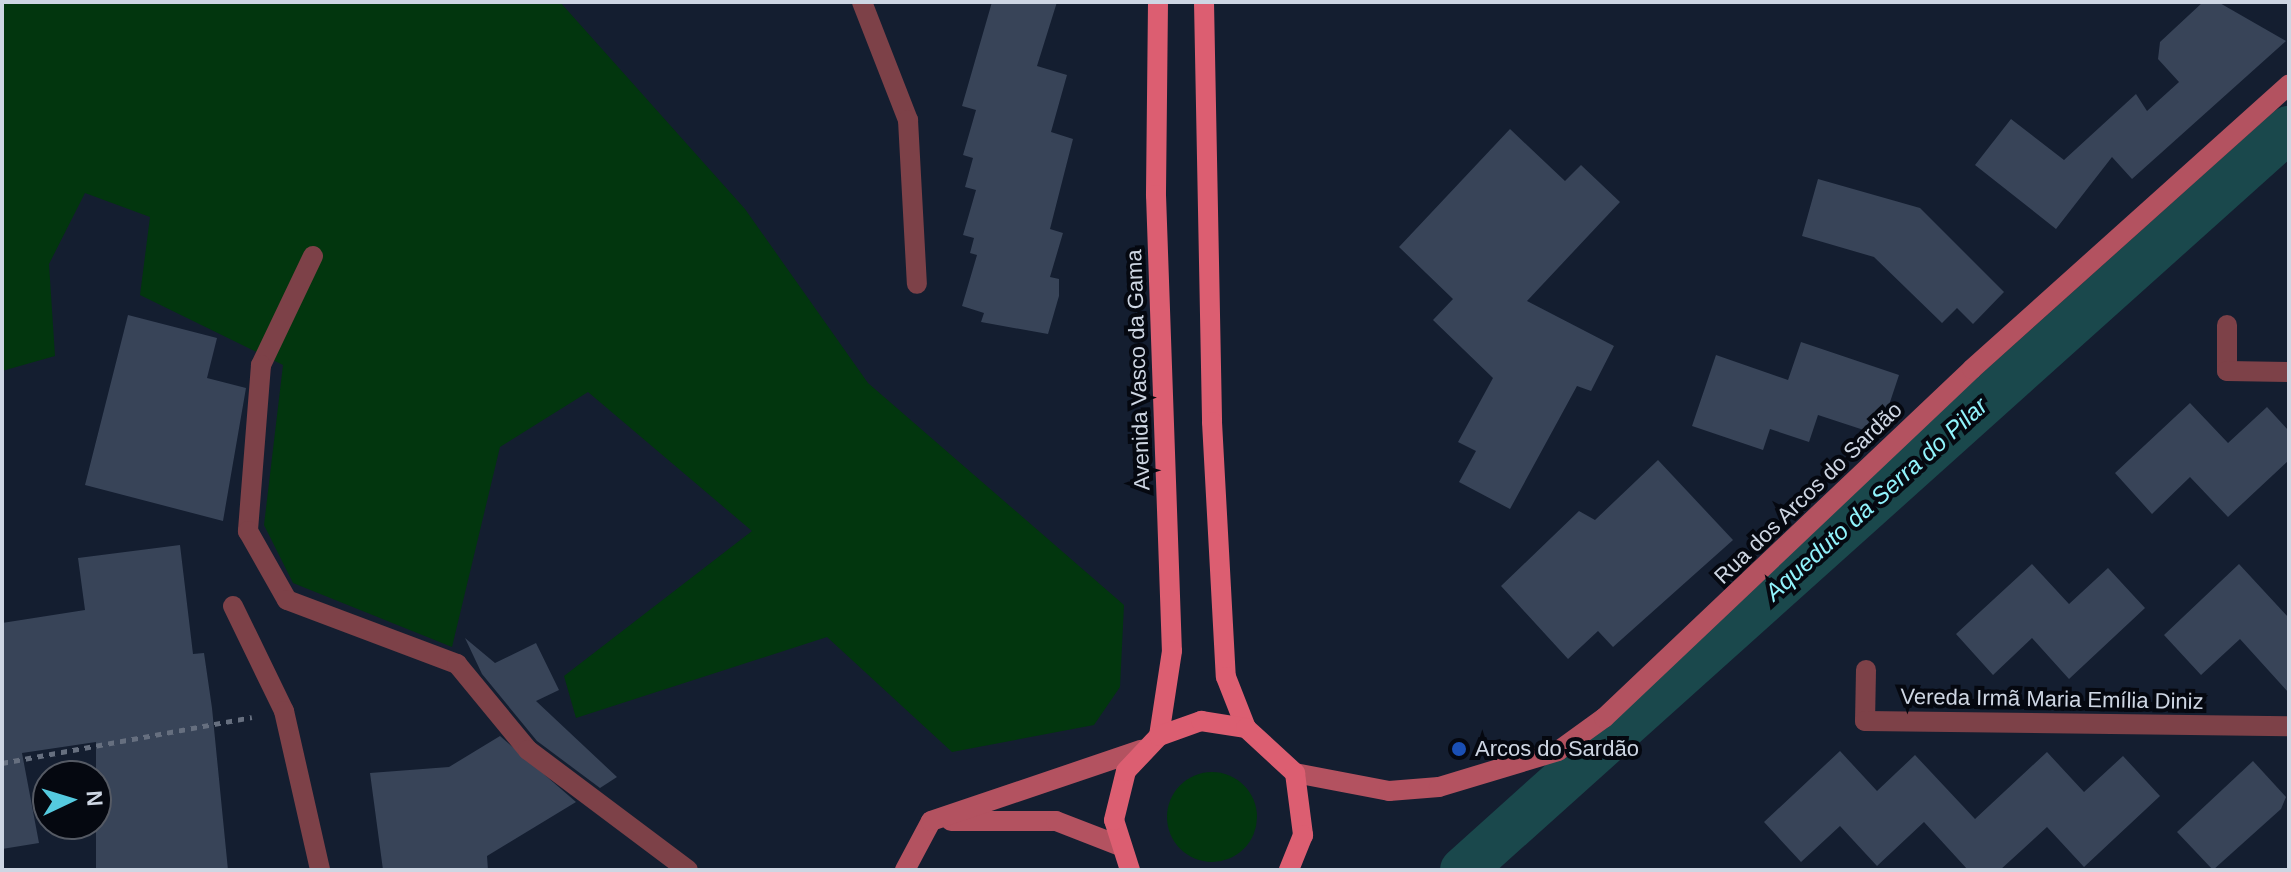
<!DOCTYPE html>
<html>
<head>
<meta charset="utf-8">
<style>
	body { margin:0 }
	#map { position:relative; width:2291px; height:872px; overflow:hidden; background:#141e30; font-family:Arial,sans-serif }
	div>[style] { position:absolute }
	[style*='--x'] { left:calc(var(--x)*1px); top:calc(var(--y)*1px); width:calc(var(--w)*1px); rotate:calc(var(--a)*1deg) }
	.green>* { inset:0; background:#02360e }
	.round { border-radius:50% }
	.canal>* { height:46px; margin:-23px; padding:0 23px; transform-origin:23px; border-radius:23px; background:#1a484c }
	.building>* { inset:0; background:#384458 }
	.path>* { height:5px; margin-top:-2.5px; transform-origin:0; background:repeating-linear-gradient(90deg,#666f7f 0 6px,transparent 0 12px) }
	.service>* { height:20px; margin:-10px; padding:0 10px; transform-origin:10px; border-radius:10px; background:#7d4148 }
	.minor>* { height:20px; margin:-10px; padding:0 10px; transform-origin:10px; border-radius:10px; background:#7d4148 }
	.secondary>* { height:20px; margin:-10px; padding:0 10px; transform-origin:10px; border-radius:10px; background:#b35260 }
	.primary>* { height:20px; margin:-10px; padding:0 10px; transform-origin:10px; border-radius:10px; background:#dc5e71 }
	.dots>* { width:22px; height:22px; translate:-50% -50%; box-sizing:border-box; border:4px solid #050810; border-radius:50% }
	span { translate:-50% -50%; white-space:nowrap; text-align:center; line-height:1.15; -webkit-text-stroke:8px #050810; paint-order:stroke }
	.street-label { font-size:22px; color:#ced6e3 }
	.poi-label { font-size:22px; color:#ced6e3 }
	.left { translate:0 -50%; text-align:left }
	.water-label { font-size:24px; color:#91f3fc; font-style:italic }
	.frame { position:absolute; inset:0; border:4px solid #ced6e3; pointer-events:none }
	.north { position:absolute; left:32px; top:760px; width:80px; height:80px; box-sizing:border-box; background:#050810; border:2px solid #555a64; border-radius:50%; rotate:86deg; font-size:22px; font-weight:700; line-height:32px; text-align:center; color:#ced6e3 }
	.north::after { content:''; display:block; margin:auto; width:28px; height:36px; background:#55cadf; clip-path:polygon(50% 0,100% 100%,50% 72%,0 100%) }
</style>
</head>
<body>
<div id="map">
	<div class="green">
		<i style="clip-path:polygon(2px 2px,560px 2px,745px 209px,868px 383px,1124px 605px,1120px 687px,1094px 725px,952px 752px,827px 637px,576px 718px,564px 676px,752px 531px,588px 392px,500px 447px,452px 647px,293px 583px,264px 525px,283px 365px,140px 295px,150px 217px,85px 193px,49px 264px,55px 356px,2px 371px)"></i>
		<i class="round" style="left:1167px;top:772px;width:90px;height:90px"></i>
	</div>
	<div class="canal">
		<i style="--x:1463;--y:870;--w:1110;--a:-41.9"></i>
	</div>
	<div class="building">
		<i style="clip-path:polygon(992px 2px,1057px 2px,1037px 66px,1067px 75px,1051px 132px,1073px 139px,1050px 229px,1063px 233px,1050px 277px,1059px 279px,1059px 296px,1048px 334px,981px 322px,984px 313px,962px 306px,977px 255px,970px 253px,974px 238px,963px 235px,976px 190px,965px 187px,973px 158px,963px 155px,976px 110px,962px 106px)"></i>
		<i style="clip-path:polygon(2203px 2px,2218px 2px,2286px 41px,2132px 179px,2112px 157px,2056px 229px,1975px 165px,2011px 119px,2064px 160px,2136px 94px,2147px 111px,2179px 82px,2158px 59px,2160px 42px)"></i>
		<i style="clip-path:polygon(1510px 129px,1565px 181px,1581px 165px,1620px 202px,1527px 301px,1614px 346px,1591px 391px,1577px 386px,1510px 509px,1459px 482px,1476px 451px,1458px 442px,1493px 378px,1433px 320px,1453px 299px,1399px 247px)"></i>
		<i style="clip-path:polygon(1818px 179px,1920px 208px,2004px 292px,1973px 324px,1957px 308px,1942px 323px,1874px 257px,1802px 236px)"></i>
		<i style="clip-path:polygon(128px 315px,217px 338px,207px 378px,246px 388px,223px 521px,85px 485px)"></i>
		<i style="clip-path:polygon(1801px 342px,1899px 375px,1879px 435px,1818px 415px,1809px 442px,1770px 429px,1763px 450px,1692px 426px,1716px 355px,1788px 380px)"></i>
		<i style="clip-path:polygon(2190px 403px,2228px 443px,2267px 407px,2289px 431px,2289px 460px,2228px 517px,2190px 477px,2152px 514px,2115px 473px)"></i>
		<i style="clip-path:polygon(1658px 460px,1733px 540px,1613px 647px,1598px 631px,1568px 659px,1501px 586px,1579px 511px,1595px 520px)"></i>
		<i style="clip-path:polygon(180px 545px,193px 654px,204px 653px,212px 708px,228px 870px,96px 870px,96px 742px,22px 753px,39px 843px,2px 849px,2px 623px,85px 610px,78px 558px)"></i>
		<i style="clip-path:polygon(2032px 564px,2069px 604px,2108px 568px,2145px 608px,2069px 679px,2032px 638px,1993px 675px,1956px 634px)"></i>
		<i style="clip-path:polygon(2239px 564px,2289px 618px,2289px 693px,2240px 639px,2201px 675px,2164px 635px)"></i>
		<i style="clip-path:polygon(465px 638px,495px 663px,536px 643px,559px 690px,536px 701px,617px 777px,600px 788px,537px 741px,482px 674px)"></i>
		<i style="clip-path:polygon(500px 736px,576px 802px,487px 856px,488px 870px,383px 870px,370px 773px,449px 767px)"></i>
		<i style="clip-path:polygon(1840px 751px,1877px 791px,1915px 755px,1975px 819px,2047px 752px,2084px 792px,2123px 756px,2160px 796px,2084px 867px,2047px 827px,2000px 870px,1968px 870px,1924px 822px,1877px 866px,1840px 826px,1801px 862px,1764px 822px)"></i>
		<i style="clip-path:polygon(2253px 761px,2286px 797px,2281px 809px,2213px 870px,2177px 832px)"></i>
	</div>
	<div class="path">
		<i style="--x:2;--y:763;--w:254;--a:-10.4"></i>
	</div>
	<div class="service">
		<i style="--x:313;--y:256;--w:121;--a:115.5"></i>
		<i style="--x:261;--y:365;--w:167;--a:94.5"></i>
		<i style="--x:248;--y:531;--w:79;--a:60.5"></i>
		<i style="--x:287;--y:600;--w:182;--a:20.6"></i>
		<i style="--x:457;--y:664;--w:112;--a:50.5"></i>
		<i style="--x:528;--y:750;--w:200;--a:36.9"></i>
	</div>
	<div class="minor">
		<i style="--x:862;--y:2;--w:127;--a:68.7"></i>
		<i style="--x:908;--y:120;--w:164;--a:86.9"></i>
		<i style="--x:2227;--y:325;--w:46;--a:90"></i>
		<i style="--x:2227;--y:371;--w:62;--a:0.9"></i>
		<i style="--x:233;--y:606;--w:117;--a:64.1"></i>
		<i style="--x:284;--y:711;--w:163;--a:77.2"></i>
		<i style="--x:1866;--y:670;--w:51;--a:91.1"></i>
		<i style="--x:1865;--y:721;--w:424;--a:0.7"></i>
	</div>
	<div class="secondary">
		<i style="--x:1295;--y:773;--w:96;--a:10.8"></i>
		<i style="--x:1389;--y:791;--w:50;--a:-4.6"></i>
		<i style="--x:1439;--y:787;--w:124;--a:-16.8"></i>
		<i style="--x:1558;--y:751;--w:57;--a:-35.7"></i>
		<i style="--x:1604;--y:718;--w:507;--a:-43.48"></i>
		<i style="--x:1972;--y:369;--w:426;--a:-41.9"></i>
		<i style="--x:951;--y:821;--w:105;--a:0"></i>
		<i style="--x:1056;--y:821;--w:66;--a:21.2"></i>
		<i style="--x:905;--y:870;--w:55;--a:-62"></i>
		<i style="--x:931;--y:821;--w:222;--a:-18.7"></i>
	</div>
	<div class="primary">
		<i style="--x:1158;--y:2;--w:193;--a:90.6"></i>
		<i style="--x:1156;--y:195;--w:456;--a:88"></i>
		<i style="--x:1172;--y:651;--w:86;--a:98.7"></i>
		<i style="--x:1204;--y:2;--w:420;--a:88.9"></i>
		<i style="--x:1212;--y:422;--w:255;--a:86.9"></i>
		<i style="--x:1226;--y:677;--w:55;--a:68.6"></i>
		<i style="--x:1130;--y:870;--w:52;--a:-107.7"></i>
		<i style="--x:1114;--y:820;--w:50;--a:-76.2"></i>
		<i style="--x:1126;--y:771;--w:48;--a:-46.7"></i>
		<i style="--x:1159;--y:736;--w:45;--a:-19.7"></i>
		<i style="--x:1201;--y:721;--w:46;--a:8.8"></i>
		<i style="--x:1246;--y:728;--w:67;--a:42.6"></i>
		<i style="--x:1295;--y:773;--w:63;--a:82.6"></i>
		<i style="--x:1303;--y:835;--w:38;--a:112"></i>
	</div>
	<div class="dots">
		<i style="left:1459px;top:749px;background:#1a4fb4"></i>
	</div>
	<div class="street-label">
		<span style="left:1138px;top:370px;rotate:-92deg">Avenida Vasco da Gama</span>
		<span style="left:1808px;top:493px;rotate:-44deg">Rua dos Arcos do Sardão</span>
		<span style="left:2052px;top:699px;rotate:1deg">Vereda Irmã Maria Emília Diniz</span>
	</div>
	<div class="poi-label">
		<span class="left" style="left:1475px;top:749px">Arcos do Sardão</span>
	</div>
	<div class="water-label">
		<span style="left:1876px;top:499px;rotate:-42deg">Aqueduto da Serra do Pilar</span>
	</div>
	<div class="frame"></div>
	<div class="north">N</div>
</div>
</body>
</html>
